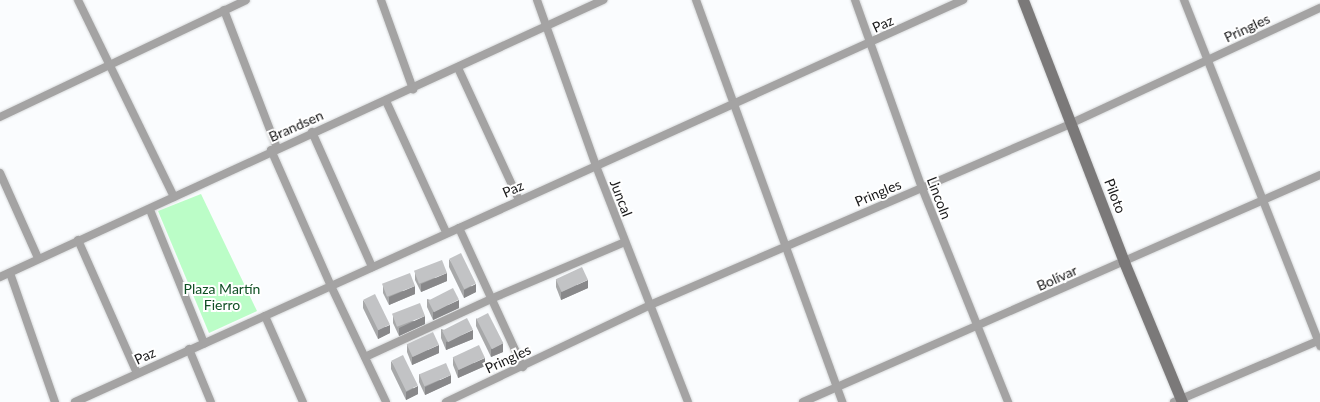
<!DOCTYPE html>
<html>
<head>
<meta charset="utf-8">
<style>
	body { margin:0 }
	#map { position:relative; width:1320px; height:402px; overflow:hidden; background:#fafcfe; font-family:Lato,sans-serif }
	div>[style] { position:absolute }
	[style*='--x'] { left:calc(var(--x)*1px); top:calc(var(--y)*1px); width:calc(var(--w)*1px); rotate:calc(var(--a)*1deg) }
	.green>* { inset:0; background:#bbfdc7 }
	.roads { filter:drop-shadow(0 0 1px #d6d8d9) drop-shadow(0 0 1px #d6d8d9) }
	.street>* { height:8px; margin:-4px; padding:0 4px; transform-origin:4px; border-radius:4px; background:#a4a3a3 }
	.secondary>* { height:11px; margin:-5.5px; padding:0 5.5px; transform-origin:5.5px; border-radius:5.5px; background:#7b7979 }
	.wall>* { inset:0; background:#a7a8a9 }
	.shaded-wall>* { inset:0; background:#88888a }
	.building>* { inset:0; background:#c2c3c5; transform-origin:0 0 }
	span { translate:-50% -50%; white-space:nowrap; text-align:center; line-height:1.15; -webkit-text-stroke:4px #fff; paint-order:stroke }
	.street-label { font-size:14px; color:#181819 }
	.park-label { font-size:14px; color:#0f4f24 }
</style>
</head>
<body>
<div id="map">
	<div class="green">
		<i style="clip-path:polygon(201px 194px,257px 311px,209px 333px,158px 211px)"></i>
	</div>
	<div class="roads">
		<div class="street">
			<i style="--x:78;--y:0;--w:219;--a:64"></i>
			<i style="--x:381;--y:0;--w:95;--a:70.2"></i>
			<i style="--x:537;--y:0;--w:176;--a:70.4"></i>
			<i style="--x:596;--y:166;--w:253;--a:68.7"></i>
			<i style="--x:696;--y:0;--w:428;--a:70"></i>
			<i style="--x:855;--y:0;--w:200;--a:70.4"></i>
			<i style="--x:922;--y:188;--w:231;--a:68.1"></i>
			<i style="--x:1184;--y:0;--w:372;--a:68.5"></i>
			<i style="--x:224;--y:10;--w:148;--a:69"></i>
			<i style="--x:458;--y:68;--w:145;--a:65.2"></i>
			<i style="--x:386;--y:101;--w:144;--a:65.4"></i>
			<i style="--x:0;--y:117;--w:272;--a:-25.4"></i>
			<i style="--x:312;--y:132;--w:148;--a:66"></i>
			<i style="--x:271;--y:150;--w:149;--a:66.2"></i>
			<i style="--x:331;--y:286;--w:128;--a:64.6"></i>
			<i style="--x:0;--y:173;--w:93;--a:65.9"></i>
			<i style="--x:150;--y:210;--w:144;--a:67.9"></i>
			<i style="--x:459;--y:228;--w:153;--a:65.3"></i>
			<i style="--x:78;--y:240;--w:145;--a:66.1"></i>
			<i style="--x:10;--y:273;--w:137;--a:70.8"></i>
			<i style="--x:0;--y:277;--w:664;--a:-24.67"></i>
			<i style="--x:265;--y:316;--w:94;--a:66.2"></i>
			<i style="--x:189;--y:349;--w:57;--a:67.5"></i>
			<i style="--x:365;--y:357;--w:141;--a:-24.7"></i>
			<i style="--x:493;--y:298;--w:143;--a:-23"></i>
			<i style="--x:75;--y:402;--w:975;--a:-24.36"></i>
			<i style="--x:446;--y:402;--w:226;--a:-25.4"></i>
			<i style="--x:650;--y:305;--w:460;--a:-23.3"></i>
			<i style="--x:1072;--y:123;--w:273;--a:-24.9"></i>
			<i style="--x:803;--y:402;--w:565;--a:-23.7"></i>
			<i style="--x:1174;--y:402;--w:159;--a:-23"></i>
		</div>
		<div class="secondary">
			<i style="--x:1023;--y:0;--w:281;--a:68.9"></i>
			<i style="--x:1124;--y:262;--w:152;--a:67.5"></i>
		</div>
	</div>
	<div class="wall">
		<i style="clip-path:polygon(449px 259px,476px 292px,464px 298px,449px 267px)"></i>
		<i style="clip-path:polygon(415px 272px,447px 281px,421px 292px,415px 280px)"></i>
		<i style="clip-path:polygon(556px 279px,588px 288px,561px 300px,556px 287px)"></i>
		<i style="clip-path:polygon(383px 285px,415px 294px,389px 305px,383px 293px)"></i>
		<i style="clip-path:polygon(427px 299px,459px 308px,433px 320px,427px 307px)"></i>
		<i style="clip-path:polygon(363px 300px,390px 333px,378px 339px,363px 308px)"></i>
		<i style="clip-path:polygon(393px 315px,425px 324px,399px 336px,393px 323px)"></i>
		<i style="clip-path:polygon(476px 318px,503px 352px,491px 357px,476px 326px)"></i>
		<i style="clip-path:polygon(441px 329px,473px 339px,446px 350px,441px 338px)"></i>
		<i style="clip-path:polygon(407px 344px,439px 353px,412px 365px,407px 352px)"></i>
		<i style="clip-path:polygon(453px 357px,485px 366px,458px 378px,453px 365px)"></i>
		<i style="clip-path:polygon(391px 361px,418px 394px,406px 400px,391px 369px)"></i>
		<i style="clip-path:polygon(419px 374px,451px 383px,425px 395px,419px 382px)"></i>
	</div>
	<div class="shaded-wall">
		<i style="clip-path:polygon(447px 273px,447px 281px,421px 292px,421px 284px)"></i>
		<i style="clip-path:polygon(588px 280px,588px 288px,561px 300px,561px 292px)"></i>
		<i style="clip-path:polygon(476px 284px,476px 292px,464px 298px,464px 290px)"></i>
		<i style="clip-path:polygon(415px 286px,415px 294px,389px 305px,389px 297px)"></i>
		<i style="clip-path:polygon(459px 300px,459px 308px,433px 320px,433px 312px)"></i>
		<i style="clip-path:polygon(425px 316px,425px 324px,399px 336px,399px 328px)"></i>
		<i style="clip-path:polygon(390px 325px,390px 333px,378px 339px,378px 330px)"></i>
		<i style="clip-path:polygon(473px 330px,473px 339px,446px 350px,446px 342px)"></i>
		<i style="clip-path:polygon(503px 343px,503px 352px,491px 357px,491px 349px)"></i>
		<i style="clip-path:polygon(439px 345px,439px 353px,412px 365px,412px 357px)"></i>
		<i style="clip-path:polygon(485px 358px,485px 366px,458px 378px,458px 370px)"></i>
		<i style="clip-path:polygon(451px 375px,451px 383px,425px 395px,425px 387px)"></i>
		<i style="clip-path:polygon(418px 386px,418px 394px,406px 400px,406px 392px)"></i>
	</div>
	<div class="building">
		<i style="left:461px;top:253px;width:34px;height:13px;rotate:64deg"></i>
		<i style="left:442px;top:260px;width:14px;height:30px;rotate:69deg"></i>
		<i style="left:582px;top:267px;width:14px;height:29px;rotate:65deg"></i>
		<i style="left:410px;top:273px;width:14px;height:30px;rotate:69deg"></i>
		<i style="left:453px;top:288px;width:13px;height:28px;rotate:63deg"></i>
		<i style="left:375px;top:294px;width:34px;height:13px;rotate:64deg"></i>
		<i style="left:420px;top:303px;width:14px;height:30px;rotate:69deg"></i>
		<i style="left:488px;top:313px;width:34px;height:13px;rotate:63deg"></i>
		<i style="left:467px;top:318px;width:13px;height:28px;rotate:63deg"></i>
		<i style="left:433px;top:332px;width:14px;height:29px;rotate:65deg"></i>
		<i style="left:479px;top:345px;width:14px;height:29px;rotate:65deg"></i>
		<i style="left:403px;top:355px;width:34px;height:13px;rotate:64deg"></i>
		<i style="left:446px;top:363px;width:13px;height:29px;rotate:67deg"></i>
	</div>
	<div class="street-label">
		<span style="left:883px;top:24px;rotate:-25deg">Paz</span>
		<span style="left:1247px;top:28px;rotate:-25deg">Pringles</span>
		<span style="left:296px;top:126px;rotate:-24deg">Brandsen</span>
		<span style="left:513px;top:189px;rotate:-24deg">Paz</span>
		<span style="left:878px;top:193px;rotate:-23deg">Pringles</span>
		<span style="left:1115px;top:196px;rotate:69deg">Piloto</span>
		<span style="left:621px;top:198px;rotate:69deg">Juncal</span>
		<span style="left:939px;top:198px;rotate:69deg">Lincoln</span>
		<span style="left:1057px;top:278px;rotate:-24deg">Bolívar</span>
		<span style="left:145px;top:356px;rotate:-25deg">Paz</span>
		<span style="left:508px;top:359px;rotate:-25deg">Pringles</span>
	</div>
	<div class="park-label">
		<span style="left:222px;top:297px">Plaza Martín<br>Fierro</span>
	</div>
</div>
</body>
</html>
